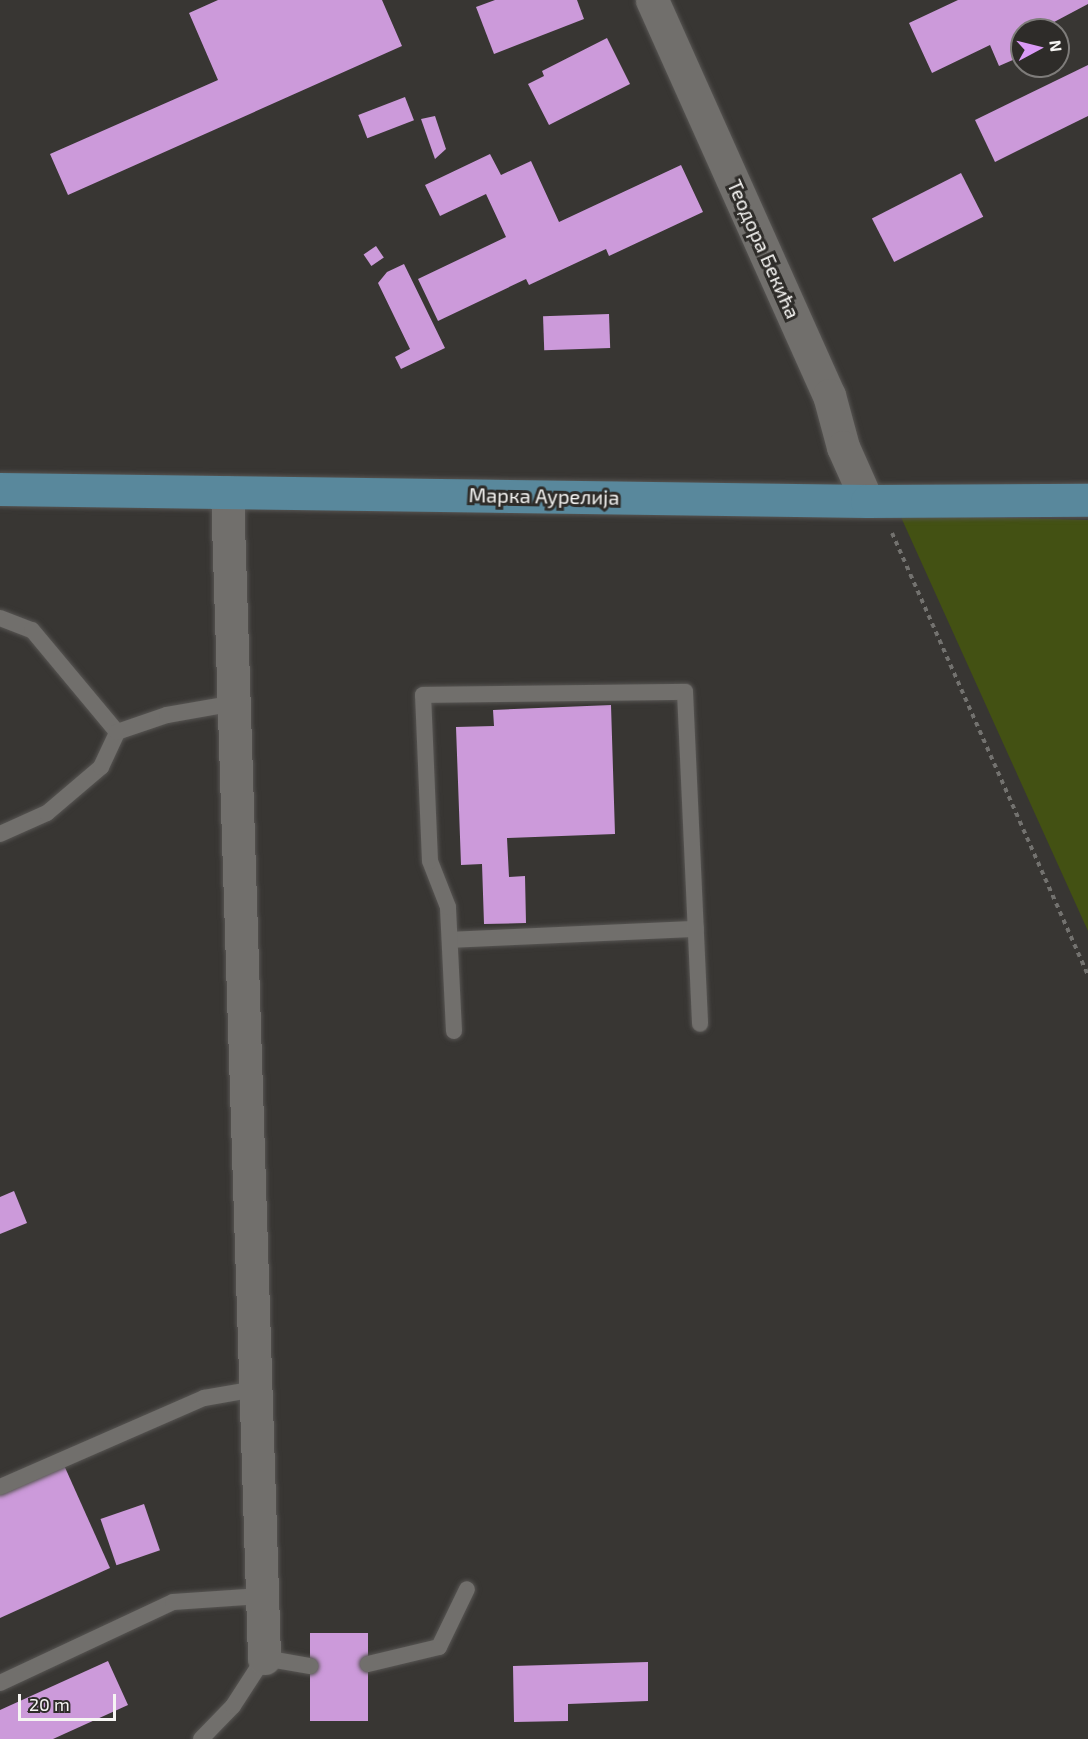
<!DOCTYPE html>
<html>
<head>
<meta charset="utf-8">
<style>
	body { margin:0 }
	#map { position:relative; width:1088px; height:1739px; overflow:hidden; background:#383633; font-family:"Exo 2",sans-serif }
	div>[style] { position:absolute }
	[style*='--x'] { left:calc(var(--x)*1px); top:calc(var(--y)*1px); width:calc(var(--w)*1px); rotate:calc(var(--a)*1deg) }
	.green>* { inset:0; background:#435113 }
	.building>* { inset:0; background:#cc9ada; transform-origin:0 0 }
	.path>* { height:4px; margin-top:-2px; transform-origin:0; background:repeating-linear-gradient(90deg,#73726f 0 4.5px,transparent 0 9px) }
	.roads { filter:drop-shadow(0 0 2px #575553) drop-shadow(0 0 2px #575553) }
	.lane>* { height:16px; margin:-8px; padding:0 8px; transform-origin:8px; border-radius:8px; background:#716f6c }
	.street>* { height:33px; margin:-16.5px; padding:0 16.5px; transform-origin:16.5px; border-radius:16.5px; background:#716f6c }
	.secondary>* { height:33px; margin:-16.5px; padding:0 16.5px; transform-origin:16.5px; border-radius:16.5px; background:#716f6c }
	.primary>* { height:33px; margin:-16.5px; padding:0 16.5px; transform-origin:16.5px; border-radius:16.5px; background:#59889c }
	span { translate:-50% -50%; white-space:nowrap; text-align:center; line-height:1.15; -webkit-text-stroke:6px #2e2c29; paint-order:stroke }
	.street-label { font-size:20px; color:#f6f5f3 }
	.north { position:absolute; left:1010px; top:18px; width:60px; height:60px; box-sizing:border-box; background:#2e2c29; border:2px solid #7e7c7a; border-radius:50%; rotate:83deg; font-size:16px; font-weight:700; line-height:24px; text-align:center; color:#f6f5f3 }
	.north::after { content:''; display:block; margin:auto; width:21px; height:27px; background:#da9af6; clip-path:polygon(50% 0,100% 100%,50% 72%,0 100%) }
	.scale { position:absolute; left:18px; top:1694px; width:98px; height:27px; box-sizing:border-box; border:3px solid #f6f5f3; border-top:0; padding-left:8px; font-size:18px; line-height:21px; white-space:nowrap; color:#f6f5f3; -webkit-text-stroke:4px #2e2c29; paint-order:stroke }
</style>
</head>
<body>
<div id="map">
	<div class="green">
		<i style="clip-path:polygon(900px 515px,1088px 520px,1088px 931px)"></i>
	</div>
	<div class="building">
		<i style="clip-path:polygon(218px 0,382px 0,402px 46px,68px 195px,50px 154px,218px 80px,189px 13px)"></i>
		<i style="clip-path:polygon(495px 0,577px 0,584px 19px,494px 54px,476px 7px)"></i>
		<i style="clip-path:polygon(958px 0,1088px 0,1088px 4px,1039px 30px,1022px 30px,1022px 56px,999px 66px,990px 45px,932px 73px,909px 23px)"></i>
		<i style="clip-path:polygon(607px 38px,630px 84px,549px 125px,528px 84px,544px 76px,542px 71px)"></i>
		<i style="clip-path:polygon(1088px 65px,1088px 116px,995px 162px,975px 120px)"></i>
		<i style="left:405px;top:97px;width:25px;height:50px;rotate:69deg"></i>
		<i style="clip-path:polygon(435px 116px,446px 149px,435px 159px,421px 119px)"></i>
		<i style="clip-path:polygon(490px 154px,501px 175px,531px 161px,559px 222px,681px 165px,703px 212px,609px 256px,606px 249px,529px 285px,526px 279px,438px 321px,418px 279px,506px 237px,486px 194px,440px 216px,425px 185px)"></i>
		<i style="left:961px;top:173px;width:49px;height:100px;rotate:63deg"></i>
		<i style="left:376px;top:246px;width:14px;height:15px;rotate:56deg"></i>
		<i style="clip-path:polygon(404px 264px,445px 348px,401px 369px,395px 357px,410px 349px,378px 283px,387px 272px)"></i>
		<i style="left:609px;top:314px;width:34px;height:66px;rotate:88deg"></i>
		<i style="clip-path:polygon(611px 705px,615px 834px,507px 838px,509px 877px,525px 876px,526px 923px,484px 924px,482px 864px,461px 865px,456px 727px,494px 726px,493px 710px)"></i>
		<i style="clip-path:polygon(14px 1191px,27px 1223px,0 1234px,0 1197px)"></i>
		<i style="clip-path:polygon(63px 1463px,110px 1568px,0 1618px,0 1492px)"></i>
		<i style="left:144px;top:1504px;width:49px;height:46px;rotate:71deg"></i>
		<i style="left:368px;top:1633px;width:88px;height:58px;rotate:90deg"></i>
		<i style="clip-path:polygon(108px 1661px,128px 1705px,53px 1739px,0 1739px,0 1710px)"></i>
		<i style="clip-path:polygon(648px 1662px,648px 1701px,568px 1704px,568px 1721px,514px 1722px,513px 1666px)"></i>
	</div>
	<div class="path">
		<i style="--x:892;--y:533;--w:484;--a:66.1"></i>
	</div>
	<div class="roads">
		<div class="lane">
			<i style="--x:0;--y:618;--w:34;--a:21"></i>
			<i style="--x:32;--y:630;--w:133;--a:50.2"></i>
			<i style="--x:0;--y:834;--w:51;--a:-24.1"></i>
			<i style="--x:47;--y:813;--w:71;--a:-40.4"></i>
			<i style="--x:101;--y:767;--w:38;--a:-65"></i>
			<i style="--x:117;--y:732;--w:53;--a:-18.8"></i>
			<i style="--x:167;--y:715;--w:70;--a:-9.9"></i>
			<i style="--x:450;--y:940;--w:246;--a:-2.6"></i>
			<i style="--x:454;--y:1031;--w:124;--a:-92.8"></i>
			<i style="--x:448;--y:907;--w:49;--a:-111.4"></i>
			<i style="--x:430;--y:861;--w:166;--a:-92.4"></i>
			<i style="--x:423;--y:695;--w:262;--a:-0.7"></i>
			<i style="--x:685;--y:692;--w:332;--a:87.4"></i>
			<i style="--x:0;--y:1487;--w:223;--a:-23.6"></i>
			<i style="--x:204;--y:1398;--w:53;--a:-9.8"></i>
			<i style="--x:368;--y:1664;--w:73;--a:-13.5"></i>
			<i style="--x:439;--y:1647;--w:64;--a:-64.2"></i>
			<i style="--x:0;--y:1683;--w:191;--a:-25.1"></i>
			<i style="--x:173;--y:1602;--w:88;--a:-3.9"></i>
			<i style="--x:201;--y:1739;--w:46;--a:-45.9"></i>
			<i style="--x:233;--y:1706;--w:57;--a:-57.1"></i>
			<i style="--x:264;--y:1658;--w:47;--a:9.9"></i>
		</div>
		<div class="street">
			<i style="--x:227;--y:492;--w:1167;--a:88.18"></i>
		</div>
		<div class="secondary">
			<i style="--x:652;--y:0;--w:433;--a:65.9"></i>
			<i style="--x:829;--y:395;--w:54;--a:74.9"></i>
			<i style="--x:843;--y:447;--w:59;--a:66"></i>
		</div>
		<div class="primary">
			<i style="--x:0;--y:489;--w:867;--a:0.79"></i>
			<i style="--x:867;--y:501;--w:221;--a:-0.3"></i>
		</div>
	</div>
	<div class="street-label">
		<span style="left:764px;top:249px;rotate:66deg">Теодора Бекића</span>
		<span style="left:544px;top:496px;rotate:1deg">Марка Аурелија</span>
	</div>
	<div class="north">N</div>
	<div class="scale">20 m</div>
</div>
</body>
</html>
